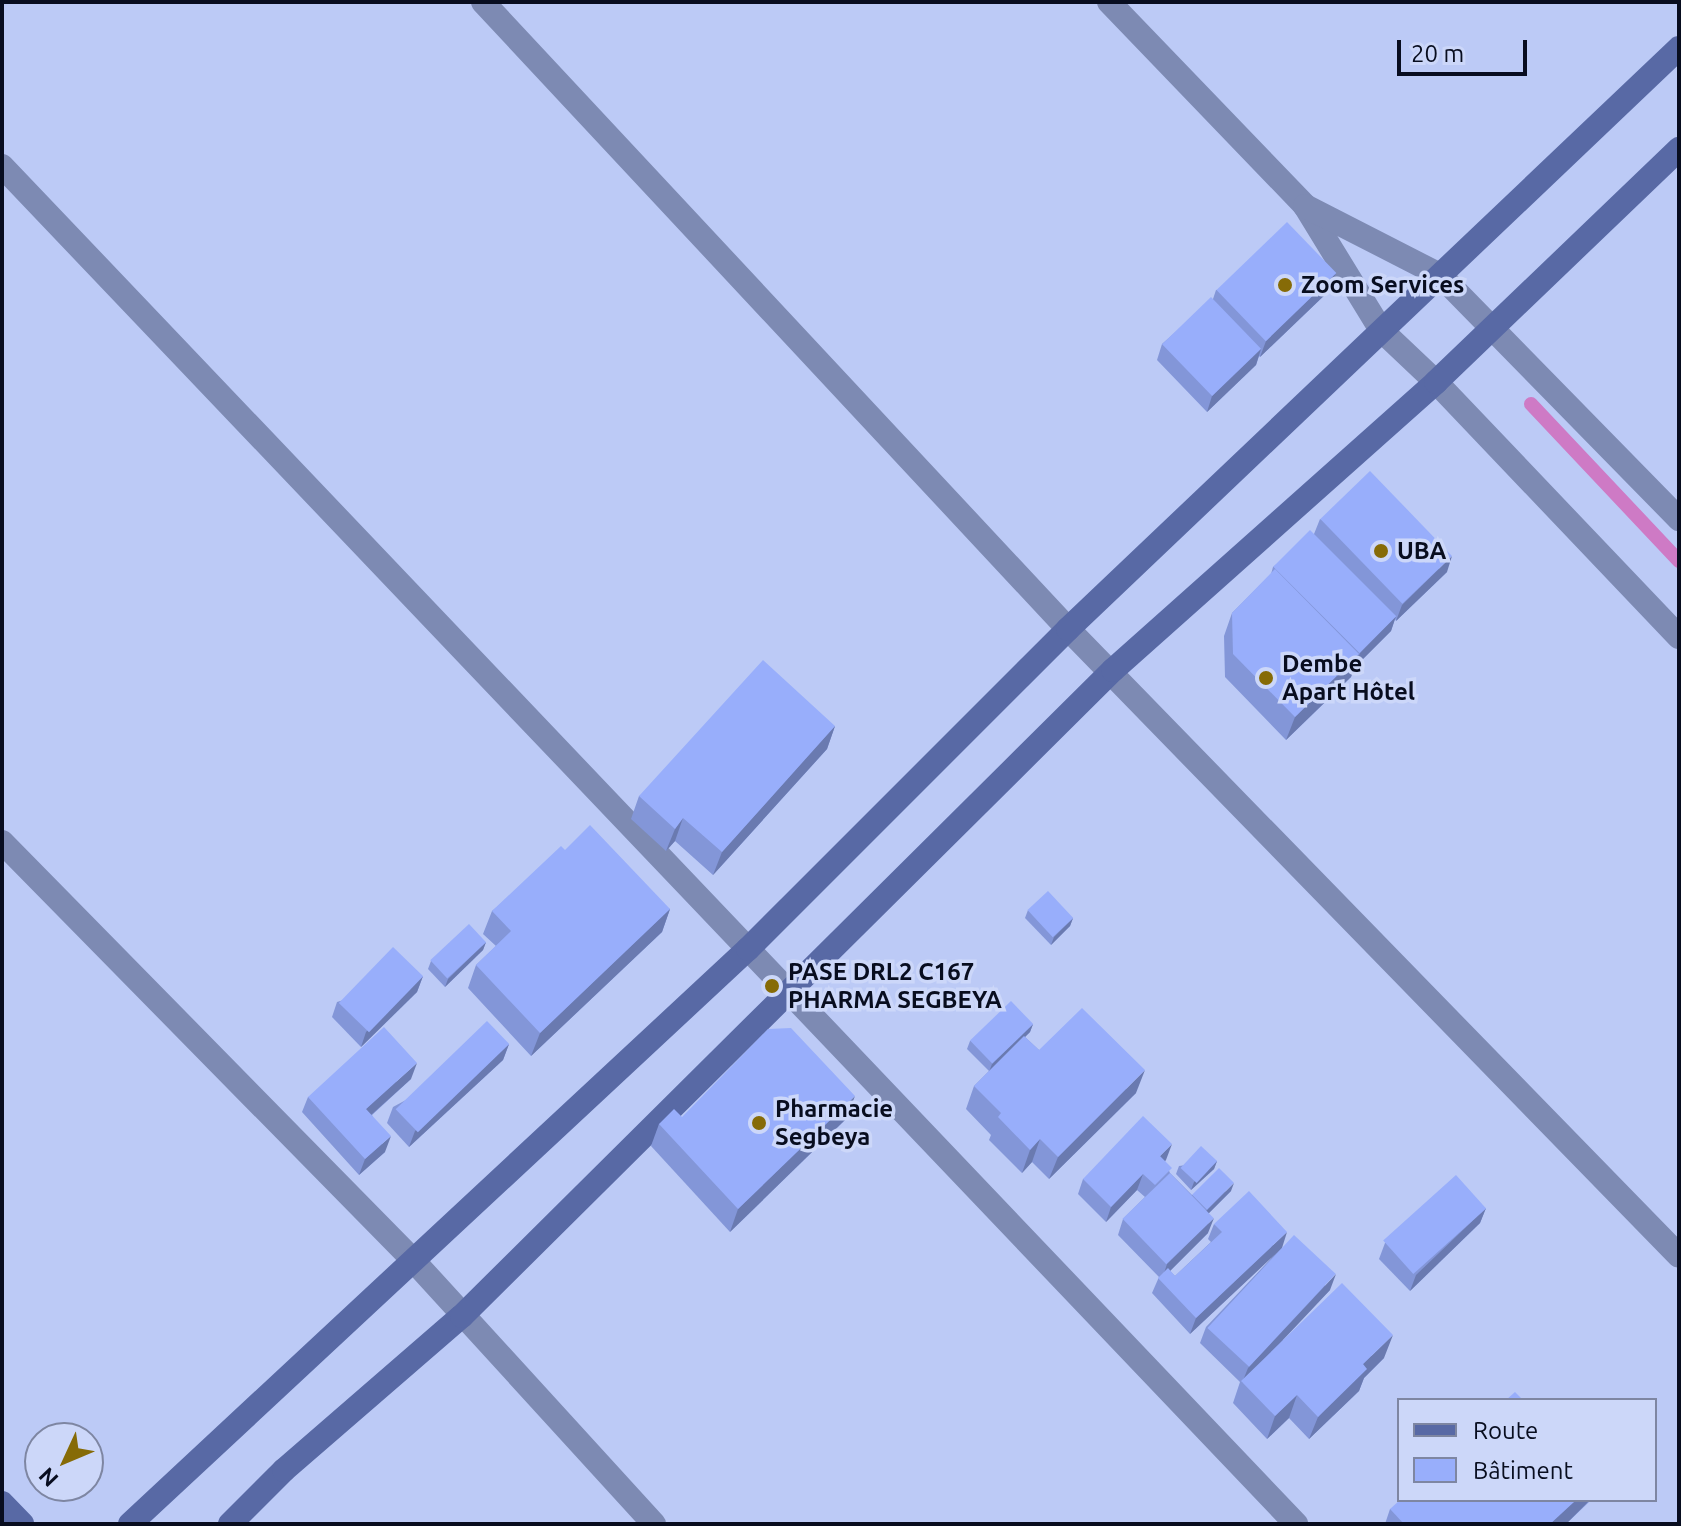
<!DOCTYPE html>
<html>
<head>
<meta charset="utf-8">
<style>
	body { margin:0 }
	#map { position:relative; width:1681px; height:1526px; overflow:hidden; background:#bccaf6; font-family:Ubuntu,sans-serif }
	div>[style] { position:absolute }
	[style*='--x'] { left:calc(var(--x)*1px); top:calc(var(--y)*1px); width:calc(var(--w)*1px); rotate:calc(var(--a)*1deg) }
	.stream>* { height:14px; margin:-7px; padding:0 7px; transform-origin:7px; border-radius:7px; background:#ce7ac5 }
	.street>* { height:24px; margin:-12px; padding:0 12px; transform-origin:12px; border-radius:12px; background:#7d8ab3 }
	.secondary>* { height:24px; margin:-12px; padding:0 12px; transform-origin:12px; border-radius:12px; background:#5869a5 }
	.wall>* { inset:0; background:#8396d8 }
	.shaded-wall>* { inset:0; background:#6a7ab0 }
	.building>* { inset:0; background:#98aefb; transform-origin:0 0 }
	.dots>* { width:22px; height:22px; translate:-50% -50%; box-sizing:border-box; border:4px solid #ccd7f9; border-radius:50% }
	span { translate:-50% -50%; white-space:nowrap; text-align:center; line-height:1.15; -webkit-text-stroke:7px #ccd7f9; paint-order:stroke }
	.poi-label { font-size:24px; color:#080d1f; font-weight:700 }
	.left { translate:0 -50%; text-align:left }
	.frame { position:absolute; inset:0; border:4px solid #080d1f; pointer-events:none }
	.legend { position:absolute; left:1397px; top:1398px; width:260px; height:104px; box-sizing:border-box; background:#ccd7f9; border:2px solid #7e86a2; margin:0; padding:10px 14px; list-style:none; font-size:24px; color:#080d1f }
	.legend li { display:flex; align-items:center; gap:16px; height:40px }
	.legend b { width:40px; border:2px solid #7e86a2 }
	.north { position:absolute; left:24px; top:1422px; width:80px; height:80px; box-sizing:border-box; background:#ccd7f9; border:2px solid #7e86a2; border-radius:50%; rotate:226deg; font-size:22px; font-weight:700; line-height:32px; text-align:center; color:#080d1f }
	.north::after { content:''; display:block; margin:auto; width:28px; height:36px; background:#866b07; clip-path:polygon(50% 0,100% 100%,50% 72%,0 100%) }
	.scale { position:absolute; left:1397px; top:40px; width:130px; height:36px; box-sizing:border-box; border:4px solid #080d1f; border-top:0; padding-left:10px; font-size:24px; line-height:28px; white-space:nowrap; color:#080d1f; -webkit-text-stroke:6px #ccd7f9; paint-order:stroke }
</style>
</head>
<body>
<div id="map">
	<div class="stream">
		<i style="--x:1531;--y:404;--w:216;--a:46.7"></i>
	</div>
	<div class="street">
		<i style="--x:483;--y:2;--w:858;--a:46.98"></i>
		<i style="--x:1068;--y:629;--w:875;--a:45.74"></i>
		<i style="--x:1109;--y:2;--w:283;--a:46.1"></i>
		<i style="--x:1305;--y:206;--w:145;--a:58.5"></i>
		<i style="--x:1381;--y:330;--w:76;--a:43.4"></i>
		<i style="--x:1436;--y:382;--w:352;--a:46.4"></i>
		<i style="--x:2;--y:166;--w:1876;--a:46.38"></i>
		<i style="--x:1305;--y:206;--w:152;--a:27.1"></i>
		<i style="--x:1440;--y:275;--w:342;--a:45.6"></i>
		<i style="--x:2;--y:842;--w:585;--a:45.48"></i>
		<i style="--x:412;--y:1259;--w:359;--a:47.6"></i>
	</div>
	<div class="secondary">
		<i style="--x:2;--y:1503;--w:29;--a:46"></i>
		<i style="--x:130;--y:1524;--w:844;--a:-42.94"></i>
		<i style="--x:748;--y:949;--w:453;--a:-45"></i>
		<i style="--x:1068;--y:629;--w:843;--a:-43.56"></i>
		<i style="--x:230;--y:1524;--w:76;--a:-45"></i>
		<i style="--x:284;--y:1470;--w:235;--a:-40.9"></i>
		<i style="--x:462;--y:1316;--w:917;--a:-44.78"></i>
		<i style="--x:1113;--y:670;--w:433;--a:-41.7"></i>
		<i style="--x:1436;--y:382;--w:337;--a:-43.8"></i>
	</div>
	<div class="wall">
		<i style="clip-path:polygon(1336px 273px,1331px 289px,1260px 357px,1259px 356px,1256px 365px,1207px 412px,1157px 360px,1162px 344px,1213px 299px,1216px 290px)"></i>
		<i style="clip-path:polygon(1320px 519px,1447px 572px,1396px 621px,1395px 619px,1391px 631px,1354px 668px,1351px 677px,1286px 740px,1225px 677px,1224px 636px,1232px 613px,1271px 574px,1273px 567px,1314px 534px)"></i>
		<i style="clip-path:polygon(835px 726px,827px 749px,713px 875px,675px 841px,666px 851px,631px 819px,639px 796px)"></i>
		<i style="clip-path:polygon(565px 850px,670px 909px,662px 932px,531px 1056px,468px 988px,476px 965px,496px 946px,483px 934px,492px 911px)"></i>
		<i style="clip-path:polygon(1028px 910px,1073px 918px,1070px 926px,1051px 945px,1025px 918px)"></i>
		<i style="clip-path:polygon(486px 942px,483px 950px,445px 987px,428px 969px,431px 961px)"></i>
		<i style="clip-path:polygon(423px 976px,417px 992px,361px 1047px,332px 1017px,337px 1002px)"></i>
		<i style="clip-path:polygon(1033px 1024px,1030px 1032px,1025px 1037px,1039px 1050px,1136px 1093px,1049px 1179px,1032px 1162px,1022px 1173px,989px 1140px,991px 1135px,966px 1109px,974px 1086px,989px 1071px,967px 1049px,970px 1041px)"></i>
		<i style="clip-path:polygon(509px 1044px,503px 1060px,409px 1147px,387px 1123px,393px 1107px)"></i>
		<i style="clip-path:polygon(411px 1079px,372px 1115px,385px 1152px,359px 1175px,302px 1112px,308px 1097px)"></i>
		<i style="clip-path:polygon(682px 1117px,846px 1119px,730px 1232px,651px 1146px,659px 1124px)"></i>
		<i style="clip-path:polygon(1166px 1160px,1165px 1161px,1170px 1173px,1192px 1195px,1231px 1191px,1209px 1213px,1208px 1233px,1170px 1271px,1175px 1276px,1211px 1242px,1208px 1239px,1214px 1224px,1282px 1248px,1330px 1290px,1283px 1340px,1384px 1358px,1364px 1378px,1359px 1391px,1309px 1439px,1289px 1418px,1267px 1439px,1233px 1403px,1240px 1382px,1200px 1343px,1206px 1327px,1280px 1249px,1190px 1334px,1152px 1293px,1159px 1277px,1118px 1235px,1123px 1219px,1145px 1197px,1137px 1190px,1106px 1222px,1078px 1194px,1083px 1179px)"></i>
		<i style="clip-path:polygon(1217px 1161px,1214px 1169px,1191px 1190px,1176px 1174px,1179px 1166px)"></i>
		<i style="clip-path:polygon(1486px 1208px,1480px 1223px,1410px 1291px,1379px 1259px,1385px 1243px)"></i>
		<i style="clip-path:polygon(1589px 1502px,1566px 1524px,1385px 1524px,1390px 1509px)"></i>
	</div>
	<div class="shaded-wall">
		<i style="clip-path:polygon(1336px 273px,1331px 289px,1260px 357px,1266px 341px)"></i>
		<i style="clip-path:polygon(1261px 349px,1256px 365px,1207px 412px,1212px 396px)"></i>
		<i style="clip-path:polygon(1452px 556px,1447px 572px,1396px 621px,1402px 605px)"></i>
		<i style="clip-path:polygon(1396px 616px,1391px 631px,1354px 668px,1360px 653px)"></i>
		<i style="clip-path:polygon(1359px 654px,1351px 677px,1286px 740px,1295px 717px)"></i>
		<i style="clip-path:polygon(835px 726px,827px 749px,713px 875px,722px 852px)"></i>
		<i style="clip-path:polygon(683px 818px,675px 841px,666px 851px,675px 829px)"></i>
		<i style="clip-path:polygon(670px 909px,662px 932px,531px 1056px,540px 1033px)"></i>
		<i style="clip-path:polygon(1073px 918px,1070px 926px,1051px 945px,1054px 937px)"></i>
		<i style="clip-path:polygon(486px 942px,483px 950px,445px 987px,448px 979px)"></i>
		<i style="clip-path:polygon(423px 976px,417px 992px,361px 1047px,366px 1032px)"></i>
		<i style="clip-path:polygon(1033px 1024px,1030px 1032px,989px 1072px,992px 1064px)"></i>
		<i style="clip-path:polygon(509px 1044px,503px 1060px,409px 1147px,415px 1131px)"></i>
		<i style="clip-path:polygon(417px 1063px,411px 1079px,361px 1124px,366px 1109px)"></i>
		<i style="clip-path:polygon(1145px 1070px,1136px 1093px,1049px 1179px,1058px 1157px)"></i>
		<i style="clip-path:polygon(855px 1096px,846px 1119px,730px 1232px,738px 1209px)"></i>
		<i style="clip-path:polygon(391px 1136px,385px 1152px,359px 1175px,365px 1159px)"></i>
		<i style="clip-path:polygon(1040px 1139px,1032px 1162px,1022px 1173px,1030px 1150px)"></i>
		<i style="clip-path:polygon(1172px 1144px,1166px 1160px,1154px 1172px,1160px 1156px)"></i>
		<i style="clip-path:polygon(1217px 1161px,1214px 1169px,1191px 1190px,1194px 1182px)"></i>
		<i style="clip-path:polygon(1143px 1174px,1137px 1190px,1106px 1222px,1111px 1207px)"></i>
		<i style="clip-path:polygon(1234px 1183px,1231px 1191px,1200px 1222px,1203px 1214px)"></i>
		<i style="clip-path:polygon(1486px 1208px,1480px 1223px,1410px 1291px,1416px 1275px)"></i>
		<i style="clip-path:polygon(1214px 1218px,1208px 1233px,1162px 1279px,1167px 1264px)"></i>
		<i style="clip-path:polygon(1287px 1232px,1282px 1248px,1190px 1334px,1196px 1318px)"></i>
		<i style="clip-path:polygon(1336px 1274px,1330px 1290px,1242px 1383px,1248px 1368px)"></i>
		<i style="clip-path:polygon(1393px 1335px,1384px 1358px,1364px 1378px,1359px 1391px,1309px 1439px,1318px 1417px,1363px 1364px)"></i>
		<i style="clip-path:polygon(1297px 1395px,1289px 1418px,1267px 1439px,1275px 1416px)"></i>
		<i style="clip-path:polygon(1576px 1500px,1590px 1500px,1566px 1524px,1550px 1524px)"></i>
	</div>
	<div class="building">
		<i style="left:1287px;top:222px;width:71px;height:98px;rotate:46deg"></i>
		<i style="left:1211px;top:297px;width:72px;height:68px;rotate:46deg"></i>
		<i style="left:1370px;top:471px;width:118px;height:69px;rotate:46deg"></i>
		<i style="left:1310px;top:530px;width:122px;height:52px;rotate:45deg"></i>
		<i style="clip-path:polygon(1275px 569px,1359px 654px,1295px 717px,1233px 654px,1232px 613px)"></i>
		<i style="clip-path:polygon(763px 660px,835px 726px,722px 852px,683px 818px,675px 829px,639px 796px)"></i>
		<i style="clip-path:polygon(590px 825px,670px 909px,540px 1033px,476px 965px,511px 931px,492px 911px,561px 846px,565px 850px)"></i>
		<i style="left:1048px;top:891px;width:37px;height:28px;rotate:47deg"></i>
		<i style="left:469px;top:924px;width:25px;height:53px;rotate:47deg"></i>
		<i style="left:393px;top:947px;width:42px;height:78px;rotate:44deg"></i>
		<i style="left:1011px;top:1001px;width:32px;height:57px;rotate:46deg"></i>
		<i style="clip-path:polygon(1082px 1008px,1145px 1070px,1058px 1157px,1040px 1139px,1030px 1150px,998px 1117px,1001px 1113px,974px 1086px,1024px 1036px,1039px 1050px)"></i>
		<i style="left:487px;top:1021px;width:32px;height:127px;rotate:46deg"></i>
		<i style="clip-path:polygon(384px 1027px,417px 1063px,366px 1109px,391px 1136px,365px 1159px,308px 1097px)"></i>
		<i style="clip-path:polygon(791px 1028px,855px 1096px,738px 1209px,659px 1124px,674px 1109px,682px 1117px,768px 1029px)"></i>
		<i style="clip-path:polygon(1143px 1116px,1172px 1144px,1160px 1156px,1172px 1168px,1155px 1185px,1143px 1174px,1111px 1207px,1083px 1179px)"></i>
		<i style="left:1201px;top:1146px;width:22px;height:30px;rotate:43deg"></i>
		<i style="left:1219px;top:1168px;width:21px;height:38px;rotate:45deg"></i>
		<i style="left:1170px;top:1173px;width:63px;height:66px;rotate:46deg"></i>
		<i style="left:1456px;top:1175px;width:45px;height:98px;rotate:48deg"></i>
		<i style="clip-path:polygon(1249px 1191px,1287px 1232px,1196px 1318px,1158px 1278px,1168px 1268px,1175px 1276px,1222px 1232px,1214px 1224px)"></i>
		<i style="left:1294px;top:1235px;width:57px;height:127px;rotate:43deg"></i>
		<i style="clip-path:polygon(1342px 1283px,1393px 1335px,1363px 1364px,1367px 1369px,1318px 1417px,1297px 1395px,1275px 1416px,1241px 1381px)"></i>
		<i style="clip-path:polygon(1515px 1392px,1523px 1400px,1506px 1400px)"></i>
		<i style="clip-path:polygon(1400px 1500px,1576px 1500px,1550px 1524px,1404px 1524px,1390px 1509px)"></i>
	</div>
	<div class="dots">
		<i style="left:1285px;top:285px;background:#866b07"></i>
		<i style="left:1381px;top:551px;background:#866b07"></i>
		<i style="left:1266px;top:678px;background:#866b07"></i>
		<i style="left:772px;top:986px;background:#866b07"></i>
		<i style="left:759px;top:1123px;background:#866b07"></i>
	</div>
	<div class="poi-label">
		<span class="left" style="left:1301px;top:285px">Zoom Services</span>
		<span class="left" style="left:1397px;top:551px">UBA</span>
		<span class="left" style="left:1282px;top:678px">Dembe<br>Apart Hôtel</span>
		<span class="left" style="left:788px;top:986px">PASE DRL2 C167<br>PHARMA SEGBEYA</span>
		<span class="left" style="left:775px;top:1123px">Pharmacie<br>Segbeya</span>
	</div>
	<div class="frame"></div>
	<ul class="legend">
	<li><b style="height:10px;background:#5869a5"></b>Route</li>
	<li><b style="height:22px;background:#98aefb"></b>Bâtiment</li>
	</ul>
	<div class="north">N</div>
	<div class="scale">20 m</div>
</div>
</body>
</html>
